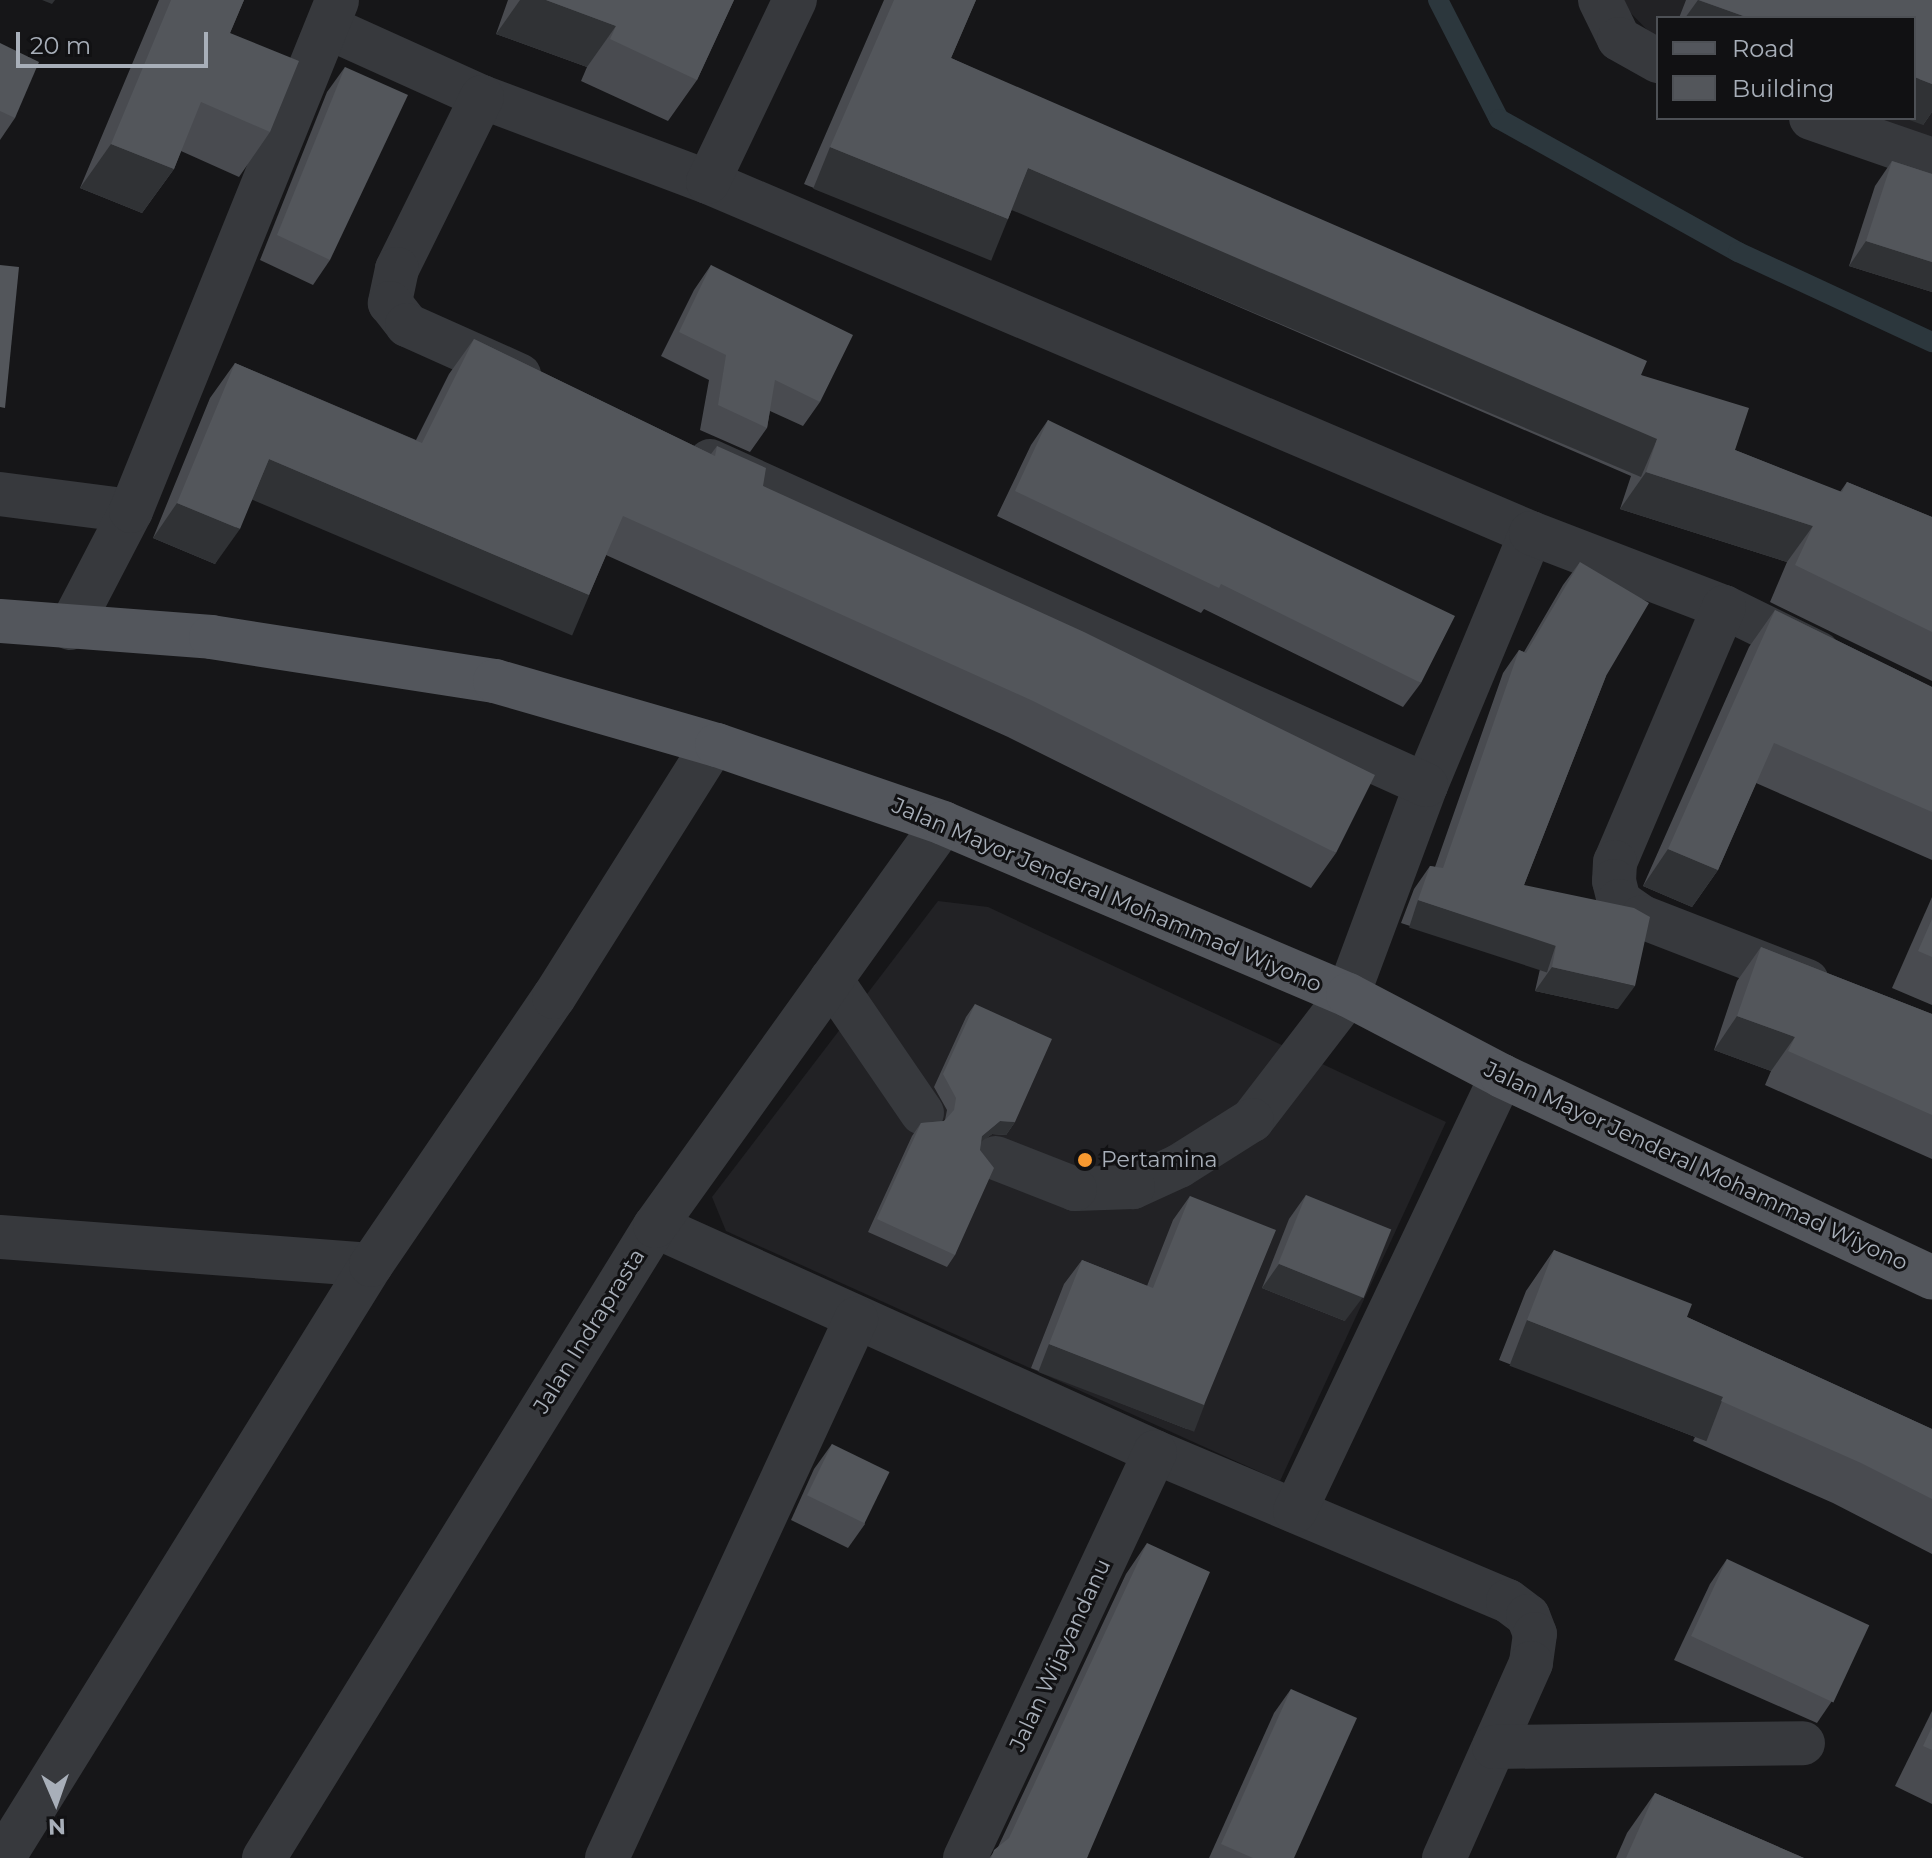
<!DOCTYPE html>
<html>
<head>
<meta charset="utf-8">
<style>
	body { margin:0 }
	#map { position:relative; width:1932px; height:1858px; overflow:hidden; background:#161618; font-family:Montserrat,sans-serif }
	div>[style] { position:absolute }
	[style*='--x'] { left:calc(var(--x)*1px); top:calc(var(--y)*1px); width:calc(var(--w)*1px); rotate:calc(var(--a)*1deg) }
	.built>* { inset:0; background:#222225 }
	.stream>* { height:20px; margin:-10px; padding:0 10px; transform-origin:10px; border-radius:10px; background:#2c373d }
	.minor>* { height:44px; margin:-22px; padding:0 22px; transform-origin:22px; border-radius:22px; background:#37393d }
	.major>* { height:44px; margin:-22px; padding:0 22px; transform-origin:22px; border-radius:22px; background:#53565c }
	.wall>* { inset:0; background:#494b50 }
	.shaded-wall>* { inset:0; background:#303235; transform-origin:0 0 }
	.building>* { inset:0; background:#53565b; transform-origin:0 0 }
	.dots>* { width:22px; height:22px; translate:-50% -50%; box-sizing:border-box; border:4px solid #111113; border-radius:50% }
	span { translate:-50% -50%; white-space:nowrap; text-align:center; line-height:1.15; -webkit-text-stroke:6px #111113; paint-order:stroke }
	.street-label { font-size:22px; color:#a8afb9 }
	.poi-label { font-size:22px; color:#a8afb9 }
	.left { translate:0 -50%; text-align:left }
	.legend { position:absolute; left:1656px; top:16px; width:260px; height:104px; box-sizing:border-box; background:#111113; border:2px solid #4d5055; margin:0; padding:10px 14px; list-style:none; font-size:24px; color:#a8afb9 }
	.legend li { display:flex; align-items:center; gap:16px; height:40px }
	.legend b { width:40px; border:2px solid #4d5055 }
	.north { position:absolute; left:16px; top:1762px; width:80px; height:80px; -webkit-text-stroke:6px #111113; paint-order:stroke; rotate:178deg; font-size:22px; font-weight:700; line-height:32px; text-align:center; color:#a8afb9 }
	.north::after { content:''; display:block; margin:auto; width:28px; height:36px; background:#a8afb9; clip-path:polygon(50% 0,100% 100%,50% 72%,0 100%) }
	.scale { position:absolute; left:16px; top:32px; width:192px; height:36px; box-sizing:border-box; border:4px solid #a8afb9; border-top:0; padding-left:10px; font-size:24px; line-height:28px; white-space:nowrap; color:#a8afb9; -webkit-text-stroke:6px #111113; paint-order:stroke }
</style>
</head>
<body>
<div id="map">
	<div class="built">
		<i style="clip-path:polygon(1618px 0,1932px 0,1932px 146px,1852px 118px,1914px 118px,1914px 18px,1658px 18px,1658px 41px)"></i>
		<i style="clip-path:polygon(938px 901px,988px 907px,1446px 1122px,1280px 1481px,726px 1231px,712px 1197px)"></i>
	</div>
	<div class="stream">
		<i style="--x:1438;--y:0;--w:134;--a:62.9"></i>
		<i style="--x:1499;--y:119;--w:274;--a:29.1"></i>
		<i style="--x:1738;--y:252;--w:214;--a:24.9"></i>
	</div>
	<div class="minor">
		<i style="--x:1600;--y:0;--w:43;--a:64"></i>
		<i style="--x:1619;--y:39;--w:45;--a:29.4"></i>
		<i style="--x:327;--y:27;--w:170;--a:24.3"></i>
		<i style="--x:482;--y:97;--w:241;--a:20.6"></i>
		<i style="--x:708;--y:182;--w:895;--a:23.1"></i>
		<i style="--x:1531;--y:533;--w:273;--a:112.6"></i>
		<i style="--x:1426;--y:785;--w:224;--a:110.4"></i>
		<i style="--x:1348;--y:995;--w:158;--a:127.5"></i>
		<i style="--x:1252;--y:1120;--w:86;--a:147.8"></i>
		<i style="--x:1179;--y:1166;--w:51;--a:155.5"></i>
		<i style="--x:1133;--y:1187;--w:58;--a:178"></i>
		<i style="--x:1075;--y:1189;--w:85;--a:-158.6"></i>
		<i style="--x:482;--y:97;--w:192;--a:116.3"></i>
		<i style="--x:397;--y:269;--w:35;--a:102"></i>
		<i style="--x:390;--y:303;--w:28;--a:52"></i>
		<i style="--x:407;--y:325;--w:123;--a:24.1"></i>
		<i style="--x:1811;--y:118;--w:128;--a:19.1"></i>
		<i style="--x:708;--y:182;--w:202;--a:-64.5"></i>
		<i style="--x:710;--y:461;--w:786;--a:24.35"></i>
		<i style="--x:0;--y:494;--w:132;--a:7.4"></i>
		<i style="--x:1531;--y:533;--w:207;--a:21"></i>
		<i style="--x:1724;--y:607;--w:105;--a:26.1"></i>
		<i style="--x:1724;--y:607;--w:277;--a:113.1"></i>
		<i style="--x:1615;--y:862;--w:19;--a:93"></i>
		<i style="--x:1614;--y:881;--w:21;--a:76"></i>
		<i style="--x:1619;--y:901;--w:28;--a:35"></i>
		<i style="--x:1642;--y:917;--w:177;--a:21.2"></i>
		<i style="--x:70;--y:628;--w:132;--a:-62.5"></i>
		<i style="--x:131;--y:511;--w:550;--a:-68.01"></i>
		<i style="--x:831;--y:980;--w:161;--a:55.6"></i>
		<i style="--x:655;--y:1226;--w:549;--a:24.32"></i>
		<i style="--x:1155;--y:1452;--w:383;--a:22.9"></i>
		<i style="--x:1508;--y:1601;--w:25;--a:37"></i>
		<i style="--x:1528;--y:1616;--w:19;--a:69"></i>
		<i style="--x:1535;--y:1634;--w:29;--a:98"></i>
		<i style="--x:1531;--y:1663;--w:214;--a:114"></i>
		<i style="--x:0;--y:1237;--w:372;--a:4.3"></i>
		<i style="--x:1295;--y:1511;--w:482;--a:-64.6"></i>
		<i style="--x:1494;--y:1747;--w:309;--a:-0.7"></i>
		<i style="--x:3;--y:1858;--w:698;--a:-58.18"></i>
		<i style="--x:371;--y:1265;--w:325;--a:-55.7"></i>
		<i style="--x:554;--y:997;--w:298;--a:-57.8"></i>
		<i style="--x:264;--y:1858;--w:743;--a:-58.26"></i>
		<i style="--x:655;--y:1226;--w:495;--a:-54.4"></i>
		<i style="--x:607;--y:1858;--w:594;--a:-65.2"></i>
		<i style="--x:965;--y:1858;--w:448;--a:-64.9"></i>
	</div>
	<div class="major">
		<i style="--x:0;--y:621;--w:212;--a:4.3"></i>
		<i style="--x:211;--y:637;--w:287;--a:8.8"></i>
		<i style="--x:495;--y:681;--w:231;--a:16.1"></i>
		<i style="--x:717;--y:745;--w:239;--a:19"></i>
		<i style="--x:943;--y:823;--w:440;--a:23"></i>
		<i style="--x:1348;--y:995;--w:174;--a:27.7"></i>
		<i style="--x:1502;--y:1076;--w:475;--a:25.1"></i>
	</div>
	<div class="wall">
		<i style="clip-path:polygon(159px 0,244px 0,230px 33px,270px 132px,239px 177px,181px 151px,174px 169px,142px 213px,80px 188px)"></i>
		<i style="clip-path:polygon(508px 0,734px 0,697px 80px,668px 121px,581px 81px,587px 67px,496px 34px)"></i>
		<i style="clip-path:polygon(884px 0,976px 0,951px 58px,1641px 375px,1735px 450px,1840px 492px,1847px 482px,1932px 517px,1932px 681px,1770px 602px,1787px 562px,1620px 509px,1631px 476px,1012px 209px,1008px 219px,982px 256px,804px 184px)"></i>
		<i style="clip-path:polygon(1686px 0,1932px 0,1932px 112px,1923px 125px,1914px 18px,1679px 18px)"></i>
		<i style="clip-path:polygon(0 43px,15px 118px,0 140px)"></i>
		<i style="clip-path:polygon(345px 67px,330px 260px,313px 285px,260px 260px,327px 92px)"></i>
		<i style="clip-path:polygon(1892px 161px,1932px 174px,1932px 292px,1849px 266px,1875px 186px)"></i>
		<i style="clip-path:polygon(711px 265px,820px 402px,803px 426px,770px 411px,767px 428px,750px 452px,700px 430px,709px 380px,661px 356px,694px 290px)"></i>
		<i style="clip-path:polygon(474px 339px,711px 454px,717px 446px,763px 486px,1336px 853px,1311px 888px,1008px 737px,606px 555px,589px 595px,564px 631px,253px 498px,215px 564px,153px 538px,210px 398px,235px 363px,416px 440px,449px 374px)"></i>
		<i style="clip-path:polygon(1048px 420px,1421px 683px,1403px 707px,1204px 609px,1201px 613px,997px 516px,1031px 445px)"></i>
		<i style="clip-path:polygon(1580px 562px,1606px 676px,1524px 885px,1618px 1009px,1535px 991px,1540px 969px,1401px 923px,1414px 889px,1430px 866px,1435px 867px,1503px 673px,1519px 650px,1524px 652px,1563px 585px)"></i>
		<i style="clip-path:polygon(1775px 610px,1932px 687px,1932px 860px,1756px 783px,1718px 870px,1692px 907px,1643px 886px,1749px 647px)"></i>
		<i style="clip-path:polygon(1932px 897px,1932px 1005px,1892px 988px)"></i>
		<i style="clip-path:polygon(1761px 947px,1932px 1014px,1932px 1159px,1765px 1085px,1771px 1071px,1714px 1050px,1737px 981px)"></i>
		<i style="clip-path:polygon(975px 1004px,1015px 1122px,1006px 1135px,992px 1134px,981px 1142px,955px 1255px,947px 1267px,868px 1232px,912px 1136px,921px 1123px,944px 1121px,945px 1120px,947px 1110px,934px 1087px,966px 1017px)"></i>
		<i style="clip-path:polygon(1306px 1195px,1345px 1321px,1262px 1288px,1289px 1219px)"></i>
		<i style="clip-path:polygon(1190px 1196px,1204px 1405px,1187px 1429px,1031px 1368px,1064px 1284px,1082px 1260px,1147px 1286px,1173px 1220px)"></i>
		<i style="clip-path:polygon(1554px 1250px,1687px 1317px,1932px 1429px,1932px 1554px,1833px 1503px,1693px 1441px,1695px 1437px,1499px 1360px,1526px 1291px)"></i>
		<i style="clip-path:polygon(832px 1444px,865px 1524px,848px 1548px,791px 1520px,814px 1469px)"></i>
		<i style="clip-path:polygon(1147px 1543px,1087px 1858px,989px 1858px,998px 1847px,1126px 1574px)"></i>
		<i style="clip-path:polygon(1727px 1559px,1834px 1698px,1817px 1723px,1674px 1660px,1710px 1584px)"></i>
		<i style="clip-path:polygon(1291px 1689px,1294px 1858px,1209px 1858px,1274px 1713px)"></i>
		<i style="clip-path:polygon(1932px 1711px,1932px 1804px,1895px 1786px)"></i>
		<i style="clip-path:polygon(1655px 1793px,1804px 1858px,1616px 1858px,1627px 1833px)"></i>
	</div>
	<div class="shaded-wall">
		<i style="clip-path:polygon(42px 0,55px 0,52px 4px)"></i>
		<i style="clip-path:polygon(520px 0,546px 0,616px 26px,587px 67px,496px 34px)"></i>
		<i style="clip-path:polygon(1698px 0,1749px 18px,1685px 18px)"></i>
		<i style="clip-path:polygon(1914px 77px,1932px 84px,1932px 112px,1923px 125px,1904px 118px,1914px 118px)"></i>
		<i style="clip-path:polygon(111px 144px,174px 169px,142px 213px,80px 188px)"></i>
		<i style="left:830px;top:147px;width:192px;height:45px;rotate:22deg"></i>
		<i style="left:1028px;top:168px;width:685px;height:45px;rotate:23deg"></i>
		<i style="clip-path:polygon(1866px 241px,1932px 262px,1932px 292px,1849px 266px)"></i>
		<i style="left:269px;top:459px;width:348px;height:44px;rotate:23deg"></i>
		<i style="clip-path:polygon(1646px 472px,1813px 526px,1787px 562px,1620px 509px)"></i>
		<i style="clip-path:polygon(177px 503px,240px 529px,215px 564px,153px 538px)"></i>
		<i style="clip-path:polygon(1668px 849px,1718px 870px,1692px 907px,1643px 886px)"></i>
		<i style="left:1418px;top:900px;width:145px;height:29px;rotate:18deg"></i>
		<i style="clip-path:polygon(1552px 967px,1635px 986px,1618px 1009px,1535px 991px)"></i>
		<i style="clip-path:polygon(1737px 1016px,1795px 1037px,1771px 1071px,1714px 1050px)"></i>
		<i style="clip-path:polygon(1000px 1121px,1015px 1122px,1006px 1135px,992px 1134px,973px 1148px,982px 1136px)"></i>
		<i style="clip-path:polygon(1279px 1264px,1363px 1297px,1345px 1321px,1262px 1288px)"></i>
		<i style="left:1527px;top:1320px;width:211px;height:49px;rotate:21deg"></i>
		<i style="left:1049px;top:1344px;width:167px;height:30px;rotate:21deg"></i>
	</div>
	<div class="building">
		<i style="clip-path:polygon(171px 0,244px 0,230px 33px,299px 61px,270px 132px,201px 102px,174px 169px,111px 144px)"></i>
		<i style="clip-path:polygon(546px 0,734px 0,697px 80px,610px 39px,616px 26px)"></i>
		<i style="clip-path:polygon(894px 0,976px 0,951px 58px,1647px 361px,1641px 375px,1749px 408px,1735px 450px,1842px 492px,1847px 482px,1932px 517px,1932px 632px,1795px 565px,1813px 526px,1646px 472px,1657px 439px,1028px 168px,1008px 219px,830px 147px)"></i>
		<i style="clip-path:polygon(1699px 0,1932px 0,1932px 84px,1914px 77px,1914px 18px,1749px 18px)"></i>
		<i style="clip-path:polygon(0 43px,39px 62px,15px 118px,0 111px)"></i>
		<i style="clip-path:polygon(345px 67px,408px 95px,330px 260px,277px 235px)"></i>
		<i style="clip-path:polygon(1892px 161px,1932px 174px,1932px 262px,1866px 241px)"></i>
		<i style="clip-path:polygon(0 265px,19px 267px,5px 408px,0 407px)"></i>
		<i style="clip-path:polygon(711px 265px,853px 335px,820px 402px,775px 380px,767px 428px,718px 405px,726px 355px,679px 332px)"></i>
		<i style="clip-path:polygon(474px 339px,715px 456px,717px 446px,766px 468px,763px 486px,1084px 632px,1375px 775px,1336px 853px,1033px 701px,623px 516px,589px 595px,269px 459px,240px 529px,177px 503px,235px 363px,422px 443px)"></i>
		<i style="clip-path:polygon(1048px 420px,1455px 616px,1421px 683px,1221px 584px,1219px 588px,1015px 491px)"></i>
		<i style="clip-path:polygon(1580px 562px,1649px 603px,1606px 676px,1524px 885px,1634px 908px,1650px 917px,1635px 986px,1552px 967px,1556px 946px,1418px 900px,1430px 866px,1443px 868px,1519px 650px,1526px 653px)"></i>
		<i style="clip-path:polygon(1775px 610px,1932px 687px,1932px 812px,1774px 743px,1718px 870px,1668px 849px)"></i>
		<i style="clip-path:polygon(1932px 919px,1932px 957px,1918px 951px)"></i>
		<i style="clip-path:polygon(1761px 947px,1932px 1014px,1932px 1115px,1788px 1051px,1795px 1037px,1737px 1016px)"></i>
		<i style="clip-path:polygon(975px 1004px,1052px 1039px,1015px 1122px,1000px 1121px,982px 1136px,980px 1150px,994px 1168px,955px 1255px,877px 1219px,921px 1123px,944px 1121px,954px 1110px,956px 1098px,943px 1074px)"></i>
		<i style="left:1306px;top:1195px;width:92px;height:74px;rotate:22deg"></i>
		<i style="clip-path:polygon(1190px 1196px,1276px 1230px,1204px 1405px,1049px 1344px,1082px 1260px,1153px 1288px)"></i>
		<i style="clip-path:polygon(1554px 1250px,1692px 1304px,1687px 1317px,1932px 1429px,1932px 1499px,1861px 1463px,1721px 1401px,1723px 1397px,1527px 1320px)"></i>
		<i style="left:832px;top:1444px;width:64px;height:57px;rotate:26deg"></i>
		<i style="clip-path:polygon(1147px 1543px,1210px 1572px,1087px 1858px,991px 1858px,994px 1850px,1009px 1838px)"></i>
		<i style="left:1727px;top:1559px;width:157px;height:85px;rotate:25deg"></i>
		<i style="clip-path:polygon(1291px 1689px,1357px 1718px,1294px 1858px,1253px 1858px,1221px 1844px)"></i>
		<i style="clip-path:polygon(1932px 1727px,1932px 1750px,1923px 1746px)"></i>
		<i style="clip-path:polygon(1655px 1793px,1804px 1858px,1626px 1858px)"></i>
	</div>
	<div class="dots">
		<i style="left:1085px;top:1160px;background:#f79930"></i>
	</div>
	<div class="street-label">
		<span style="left:1107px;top:895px;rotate:23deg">Jalan Mayor Jenderal Mohammad Wiyono</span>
		<span style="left:1696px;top:1166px;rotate:25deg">Jalan Mayor Jenderal Mohammad Wiyono</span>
		<span style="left:589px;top:1331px;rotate:-58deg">Jalan Indraprasta</span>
		<span style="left:1060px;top:1655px;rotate:-65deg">Jalan Wijayandanu</span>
	</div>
	<div class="poi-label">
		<span class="left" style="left:1101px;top:1160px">Pertamina</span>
	</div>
	<ul class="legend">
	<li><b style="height:10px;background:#53565c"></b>Road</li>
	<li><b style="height:22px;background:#53565b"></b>Building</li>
	</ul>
	<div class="north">N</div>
	<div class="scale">20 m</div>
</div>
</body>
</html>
